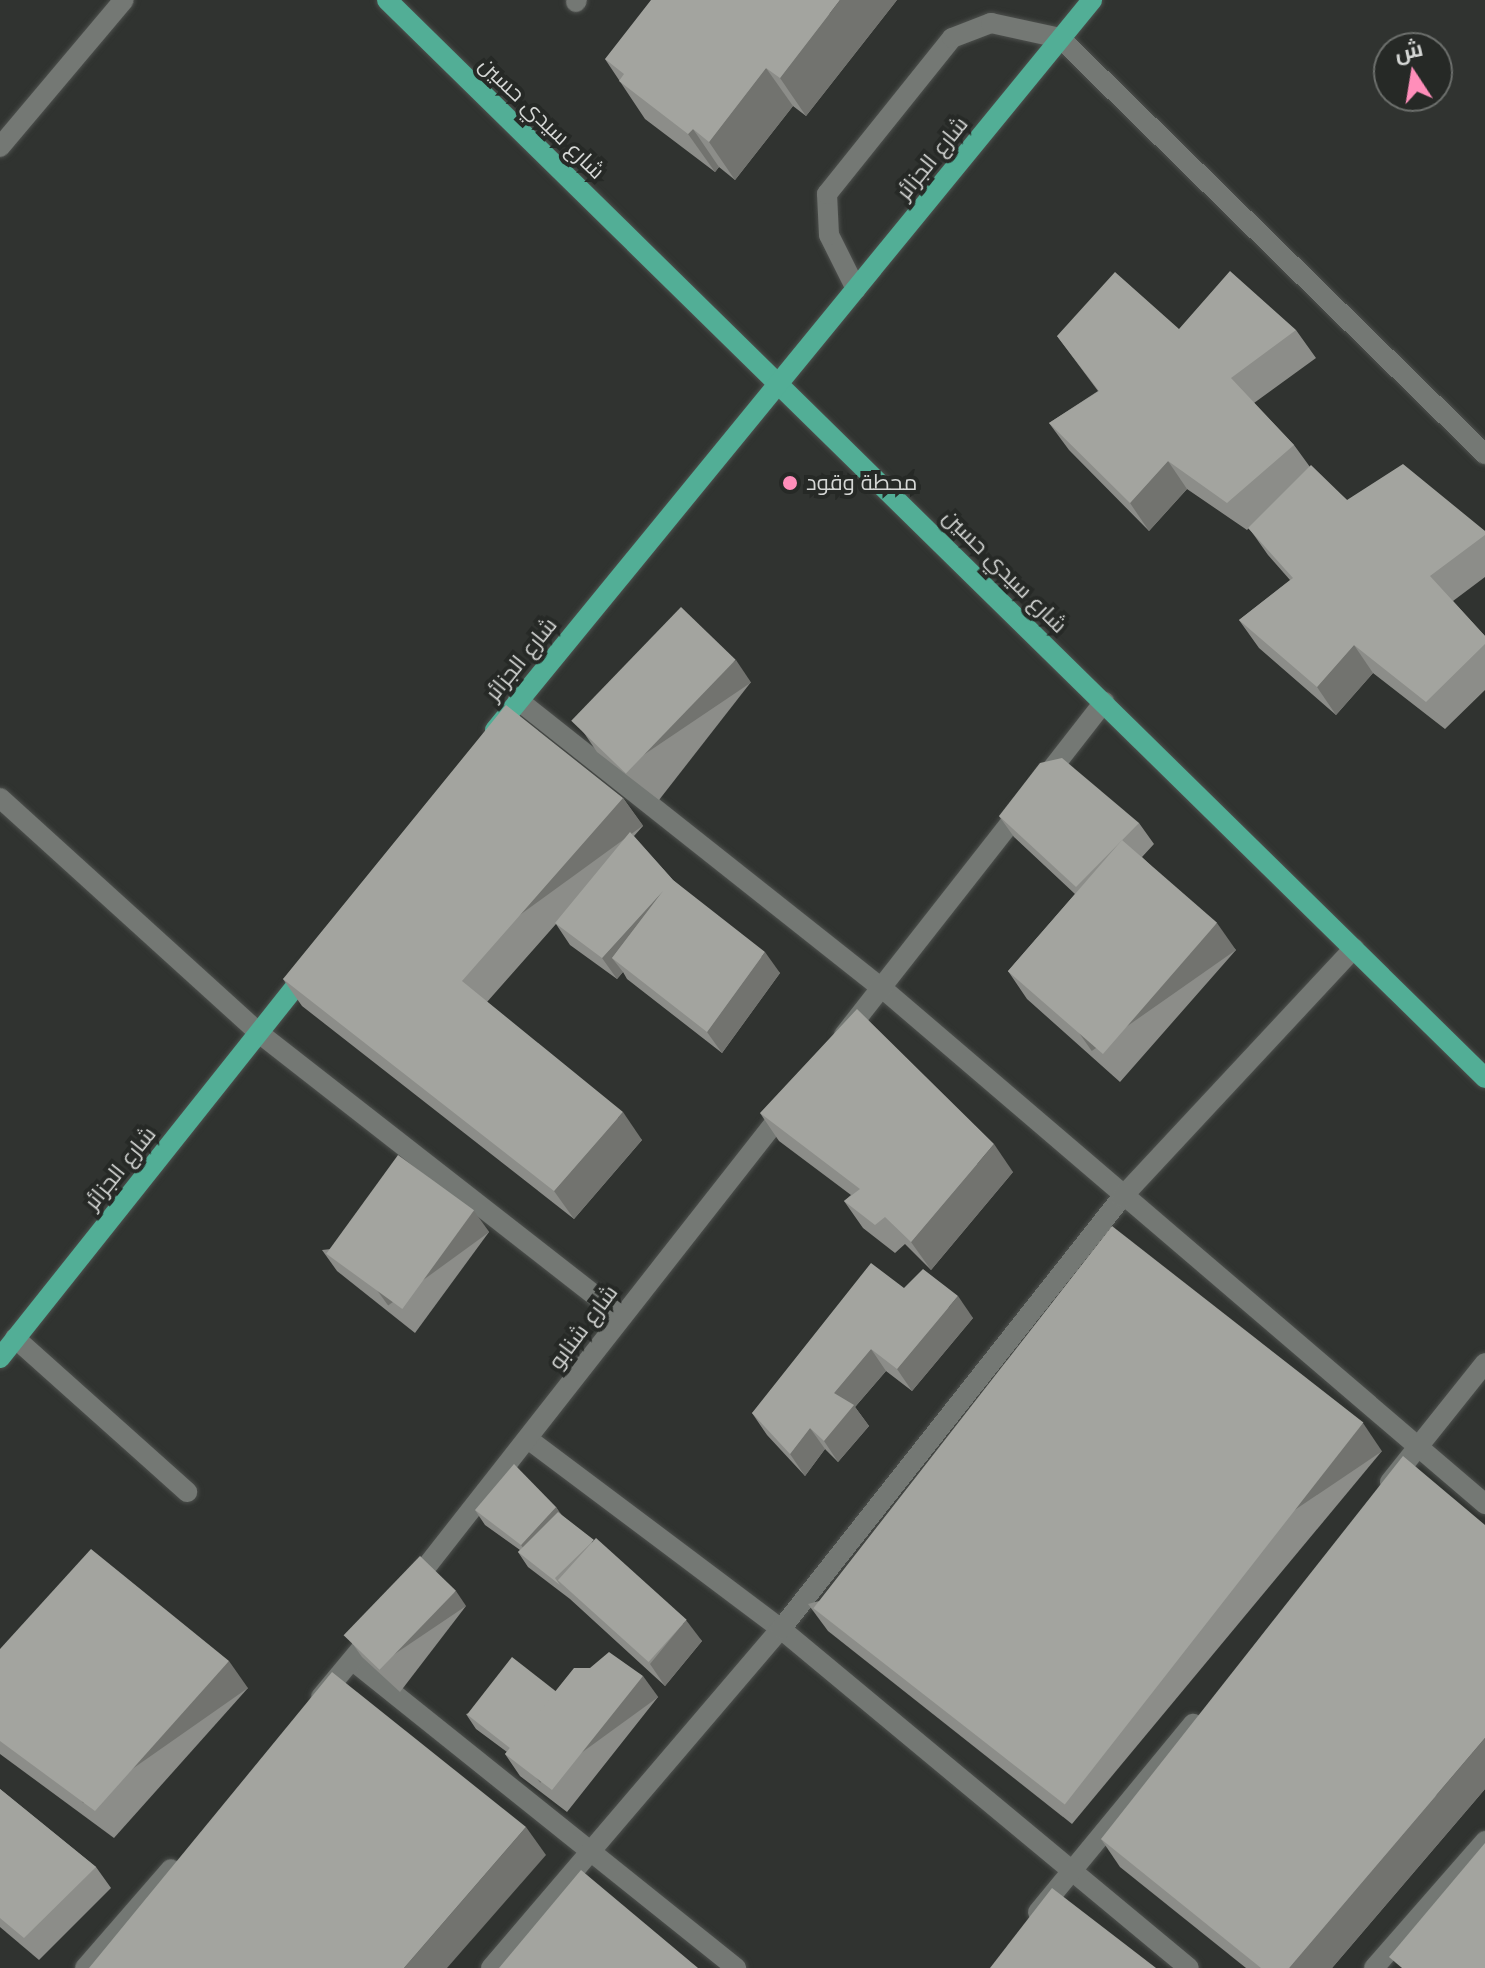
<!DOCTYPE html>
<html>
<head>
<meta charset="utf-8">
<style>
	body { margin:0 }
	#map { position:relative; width:1485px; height:1968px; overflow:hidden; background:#303330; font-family:Inter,Cairo,sans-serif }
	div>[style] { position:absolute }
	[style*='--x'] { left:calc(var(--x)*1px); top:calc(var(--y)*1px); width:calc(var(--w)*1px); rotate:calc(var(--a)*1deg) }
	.roads { filter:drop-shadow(0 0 2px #4d504d) drop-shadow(0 0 2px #4d504d) }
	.minor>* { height:20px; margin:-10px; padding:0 10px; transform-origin:10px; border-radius:10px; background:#747874 }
	.major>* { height:20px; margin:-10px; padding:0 10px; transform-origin:10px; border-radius:10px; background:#52ae96 }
	.wall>* { inset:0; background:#8c8d89 }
	.shaded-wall>* { inset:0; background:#72736f; transform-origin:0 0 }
	.building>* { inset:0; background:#a3a49f; transform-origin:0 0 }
	.dots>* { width:22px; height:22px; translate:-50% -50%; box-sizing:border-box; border:4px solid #262926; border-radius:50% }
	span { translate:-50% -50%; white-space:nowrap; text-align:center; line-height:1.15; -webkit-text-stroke:8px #262926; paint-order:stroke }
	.street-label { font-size:22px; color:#d5d7d5 }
	.poi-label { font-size:22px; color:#d5d7d5 }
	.left { translate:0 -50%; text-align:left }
	.north { position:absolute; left:1373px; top:32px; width:80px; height:80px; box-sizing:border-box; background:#262926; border:2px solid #6c6f6c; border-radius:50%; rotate:348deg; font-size:22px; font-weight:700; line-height:32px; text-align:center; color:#d5d7d5 }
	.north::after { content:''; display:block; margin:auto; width:28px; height:36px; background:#ff8eba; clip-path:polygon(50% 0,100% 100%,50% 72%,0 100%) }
</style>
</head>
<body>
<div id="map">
	<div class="roads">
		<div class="minor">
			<i style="--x:576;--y:2;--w:2;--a:-63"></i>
			<i style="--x:0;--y:147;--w:192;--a:-49.9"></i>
			<i style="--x:856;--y:289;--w:60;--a:-116.6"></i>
			<i style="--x:829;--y:235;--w:41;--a:-92.8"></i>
			<i style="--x:827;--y:194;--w:200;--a:-51.3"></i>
			<i style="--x:952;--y:38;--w:42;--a:-21"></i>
			<i style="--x:991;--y:23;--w:71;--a:12.3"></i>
			<i style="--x:1060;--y:38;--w:595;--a:44.39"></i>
			<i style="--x:518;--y:700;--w:464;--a:38.4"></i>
			<i style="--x:882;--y:988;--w:794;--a:40.55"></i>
			<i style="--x:1044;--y:779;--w:98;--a:-52.1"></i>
			<i style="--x:0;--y:798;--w:350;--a:42.2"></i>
			<i style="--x:259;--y:1033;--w:459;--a:38"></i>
			<i style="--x:844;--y:1035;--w:288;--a:-51.9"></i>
			<i style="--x:15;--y:1338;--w:231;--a:41.8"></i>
			<i style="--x:528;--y:1439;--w:316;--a:36.9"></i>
			<i style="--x:781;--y:1629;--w:530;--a:39.72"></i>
			<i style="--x:1390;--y:1482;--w:152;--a:-51.4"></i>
			<i style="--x:412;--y:1585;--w:608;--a:-51.89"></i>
			<i style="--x:353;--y:1661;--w:491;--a:38.7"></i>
			<i style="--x:321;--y:1697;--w:85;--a:-50.3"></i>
			<i style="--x:1038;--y:1912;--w:244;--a:-50.5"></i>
			<i style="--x:85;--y:1968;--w:131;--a:-49"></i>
			<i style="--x:491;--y:1968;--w:446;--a:-49.5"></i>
			<i style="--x:781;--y:1629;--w:550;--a:-51.71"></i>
			<i style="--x:1122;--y:1197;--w:340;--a:-47"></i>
			<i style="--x:1374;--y:1968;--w:169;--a:-48.8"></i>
		</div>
		<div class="major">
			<i style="--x:387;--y:0;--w:1539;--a:44.47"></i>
			<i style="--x:495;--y:730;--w:943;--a:-50.72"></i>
			<i style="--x:0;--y:1358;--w:496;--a:-51.5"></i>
		</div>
	</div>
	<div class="wall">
		<i style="clip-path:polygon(897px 0,806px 116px,793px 106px,735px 180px,719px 167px,715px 172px,645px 119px,605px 59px)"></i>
		<i style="clip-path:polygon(1179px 329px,1296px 330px,1316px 358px,1254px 403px,1294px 445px,1310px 467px,1347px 500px,1485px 531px,1485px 577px,1453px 601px,1485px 636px,1485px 690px,1445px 729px,1373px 673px,1336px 715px,1259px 648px,1239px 620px,1290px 580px,1268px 555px,1249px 528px,1247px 530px,1187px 489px,1149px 531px,1069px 450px,1049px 423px,1098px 391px,1057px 336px)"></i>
		<i style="clip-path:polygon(751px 682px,659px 800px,597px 752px,582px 730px)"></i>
		<i style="clip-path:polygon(623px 798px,643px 826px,634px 836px,673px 880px,780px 973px,722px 1053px,627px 979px,623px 972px,617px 979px,570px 945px,556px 924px,487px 1002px,642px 1140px,574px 1219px,302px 1006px,283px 979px)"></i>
		<i style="clip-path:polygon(999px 816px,1139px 823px,1154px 844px,1142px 857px,1236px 950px,1120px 1082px,1027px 999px,1008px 971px,1075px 894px,1014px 837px)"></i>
		<i style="clip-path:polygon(760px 1113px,1013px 1172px,931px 1270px,905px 1244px,895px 1253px,863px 1228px,844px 1201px,851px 1195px,779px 1141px)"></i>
		<i style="clip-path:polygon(489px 1232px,415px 1333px,337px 1271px,322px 1250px)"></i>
		<i style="clip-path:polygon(904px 1288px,973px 1318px,912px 1391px,886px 1371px,855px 1407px,869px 1426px,838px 1462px,825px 1449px,805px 1476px,767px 1435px,752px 1413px)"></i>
		<i style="clip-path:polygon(1382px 1451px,1072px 1824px,828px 1631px,808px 1604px)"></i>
		<i style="clip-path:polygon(556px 1507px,560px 1514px,702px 1641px,665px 1686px,570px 1599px,528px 1567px,518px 1552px,520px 1550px,485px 1525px,475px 1510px)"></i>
		<i style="clip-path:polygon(466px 1606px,400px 1692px,362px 1657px,352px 1643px)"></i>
		<i style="clip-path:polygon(0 1649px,248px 1688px,114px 1838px,0 1754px)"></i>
		<i style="clip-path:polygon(556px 1691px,658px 1697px,567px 1812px,520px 1776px,505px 1754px,507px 1752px,476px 1729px,466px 1714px)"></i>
		<i style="clip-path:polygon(0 1789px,96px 1867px,111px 1888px,39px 1960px,0 1927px)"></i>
		<i style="clip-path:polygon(1485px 1789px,1332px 1968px,1246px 1968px,1120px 1867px,1101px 1839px)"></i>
	</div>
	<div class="shaded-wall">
		<i style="clip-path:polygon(840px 0,897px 0,806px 116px,780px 78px)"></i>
		<i style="clip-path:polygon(766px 68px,793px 106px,735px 180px,709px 142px)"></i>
		<i style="clip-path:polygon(693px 129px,719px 167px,715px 172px,688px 134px)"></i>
		<i style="clip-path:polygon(1168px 461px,1187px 489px,1149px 531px,1130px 503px)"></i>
		<i style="clip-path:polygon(1354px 645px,1373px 673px,1336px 715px,1317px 687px)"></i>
		<i style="left:736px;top:660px;width:27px;height:150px;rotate:56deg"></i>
		<i style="left:623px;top:798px;width:34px;height:244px;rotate:54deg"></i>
		<i style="clip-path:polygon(663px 891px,612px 958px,623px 972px,617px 979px,602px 958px)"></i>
		<i style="left:1217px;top:923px;width:33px;height:176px;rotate:55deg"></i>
		<i style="clip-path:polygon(765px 952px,780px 973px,722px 1053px,707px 1032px)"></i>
		<i style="clip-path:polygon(623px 1112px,642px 1140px,574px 1219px,554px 1191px)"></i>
		<i style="clip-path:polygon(994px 1144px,1013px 1172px,931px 1270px,911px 1242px)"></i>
		<i style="left:474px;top:1211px;width:26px;height:125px;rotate:54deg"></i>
		<i style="clip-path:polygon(958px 1296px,973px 1318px,912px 1391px,897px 1369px)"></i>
		<i style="clip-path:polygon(871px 1349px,886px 1371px,855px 1407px,869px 1426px,838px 1462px,824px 1441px,834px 1393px)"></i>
		<i style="left:1363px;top:1423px;width:34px;height:485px;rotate:56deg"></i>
		<i style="clip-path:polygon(810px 1428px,825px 1449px,805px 1476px,790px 1454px)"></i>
		<i style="clip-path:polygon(556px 1507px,566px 1521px,532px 1560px,521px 1545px)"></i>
		<i style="left:456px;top:1591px;width:18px;height:108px;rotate:56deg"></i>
		<i style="clip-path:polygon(686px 1620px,702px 1641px,665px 1686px,650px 1664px)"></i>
		<i style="left:229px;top:1661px;width:33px;height:201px;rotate:55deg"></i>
		<i style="left:643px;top:1676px;width:26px;height:146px;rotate:54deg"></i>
		<i style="clip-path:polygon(1485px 1738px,1485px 1789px,1332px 1968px,1289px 1968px)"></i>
		<i style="clip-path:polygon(526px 1827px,546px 1855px,447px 1968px,404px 1968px)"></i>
	</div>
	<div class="building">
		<i style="clip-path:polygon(651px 0,840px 0,780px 78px,766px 68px,709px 142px,693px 129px,688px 134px,619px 81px,624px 74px,605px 59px)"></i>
		<i style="clip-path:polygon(1230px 271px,1296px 330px,1231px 378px,1294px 445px,1227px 503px,1168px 461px,1130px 503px,1049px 423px,1099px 391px,1057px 336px,1115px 272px,1179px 329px)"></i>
		<i style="clip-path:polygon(1403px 464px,1485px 531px,1485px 535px,1430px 576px,1485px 636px,1485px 644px,1426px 702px,1354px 645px,1317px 687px,1239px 620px,1293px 578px,1248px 528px,1311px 465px,1347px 500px)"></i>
		<i style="left:681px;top:607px;width:76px;height:158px;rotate:44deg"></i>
		<i style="clip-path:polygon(506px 705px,623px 798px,462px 981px,623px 1112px,554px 1191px,283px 979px)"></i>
		<i style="clip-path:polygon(1062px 758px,1139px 823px,1076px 887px,999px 816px,1040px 763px)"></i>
		<i style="clip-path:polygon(630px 832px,673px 880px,765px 952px,707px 1032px,612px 958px,663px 891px,602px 958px,555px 923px)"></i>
		<i style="left:1122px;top:840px;width:126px;height:174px;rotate:41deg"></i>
		<i style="clip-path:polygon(857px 1009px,994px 1144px,911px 1242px,885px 1217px,875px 1225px,844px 1201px,860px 1189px,760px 1113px)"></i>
		<i style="left:398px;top:1155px;width:94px;height:122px;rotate:36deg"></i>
		<i style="left:1112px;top:1226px;width:319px;height:485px;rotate:38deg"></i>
		<i style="clip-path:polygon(871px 1263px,904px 1288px,923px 1269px,958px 1296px,897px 1369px,871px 1349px,834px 1393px,854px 1405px,824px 1441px,810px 1428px,790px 1454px,752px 1413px)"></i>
		<i style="clip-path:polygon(1403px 1456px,1485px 1525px,1485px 1738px,1289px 1968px,1261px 1968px,1101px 1839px)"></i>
		<i style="clip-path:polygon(514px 1464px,556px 1507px,521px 1545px,475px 1510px)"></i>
		<i style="clip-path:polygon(558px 1512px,594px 1540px,555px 1578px,560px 1585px,518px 1552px)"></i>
		<i style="left:596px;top:1538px;width:122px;height:57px;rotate:42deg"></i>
		<i style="clip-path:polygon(91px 1549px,229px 1661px,95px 1811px,0 1741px,0 1649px)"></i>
		<i style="left:420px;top:1556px;width:50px;height:110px;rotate:44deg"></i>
		<i style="clip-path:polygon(609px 1652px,643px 1676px,552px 1790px,505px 1754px,574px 1668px,590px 1668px)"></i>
		<i style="left:512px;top:1657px;width:56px;height:73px;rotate:38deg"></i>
		<i style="clip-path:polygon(332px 1672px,526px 1827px,404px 1968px,89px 1968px)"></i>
		<i style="clip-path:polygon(0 1789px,96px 1867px,24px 1938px,0 1918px)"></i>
		<i style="clip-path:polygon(1485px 1843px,1485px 1968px,1402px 1968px,1389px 1957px)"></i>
		<i style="clip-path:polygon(581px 1870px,698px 1968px,499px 1968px)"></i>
		<i style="clip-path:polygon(1052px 1888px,1156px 1968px,990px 1968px)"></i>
	</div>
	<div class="dots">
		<i style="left:790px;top:483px;background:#ff8eba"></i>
	</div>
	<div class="street-label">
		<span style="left:542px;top:118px;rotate:44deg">شارع سيدي حسين</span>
		<span style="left:932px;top:158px;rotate:-51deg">شارع الجزائر</span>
		<span style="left:1005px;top:571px;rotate:45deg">شارع سيدي حسين</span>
		<span style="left:521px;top:659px;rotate:-51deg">شارع الجزائر</span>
		<span style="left:120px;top:1168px;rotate:-51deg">شارع الجزائر</span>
		<span style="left:583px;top:1327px;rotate:-53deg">شارع شنابو</span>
	</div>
	<div class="poi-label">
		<span class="left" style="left:806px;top:483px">محطة وقود</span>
	</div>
	<div class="north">ش</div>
</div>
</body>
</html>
